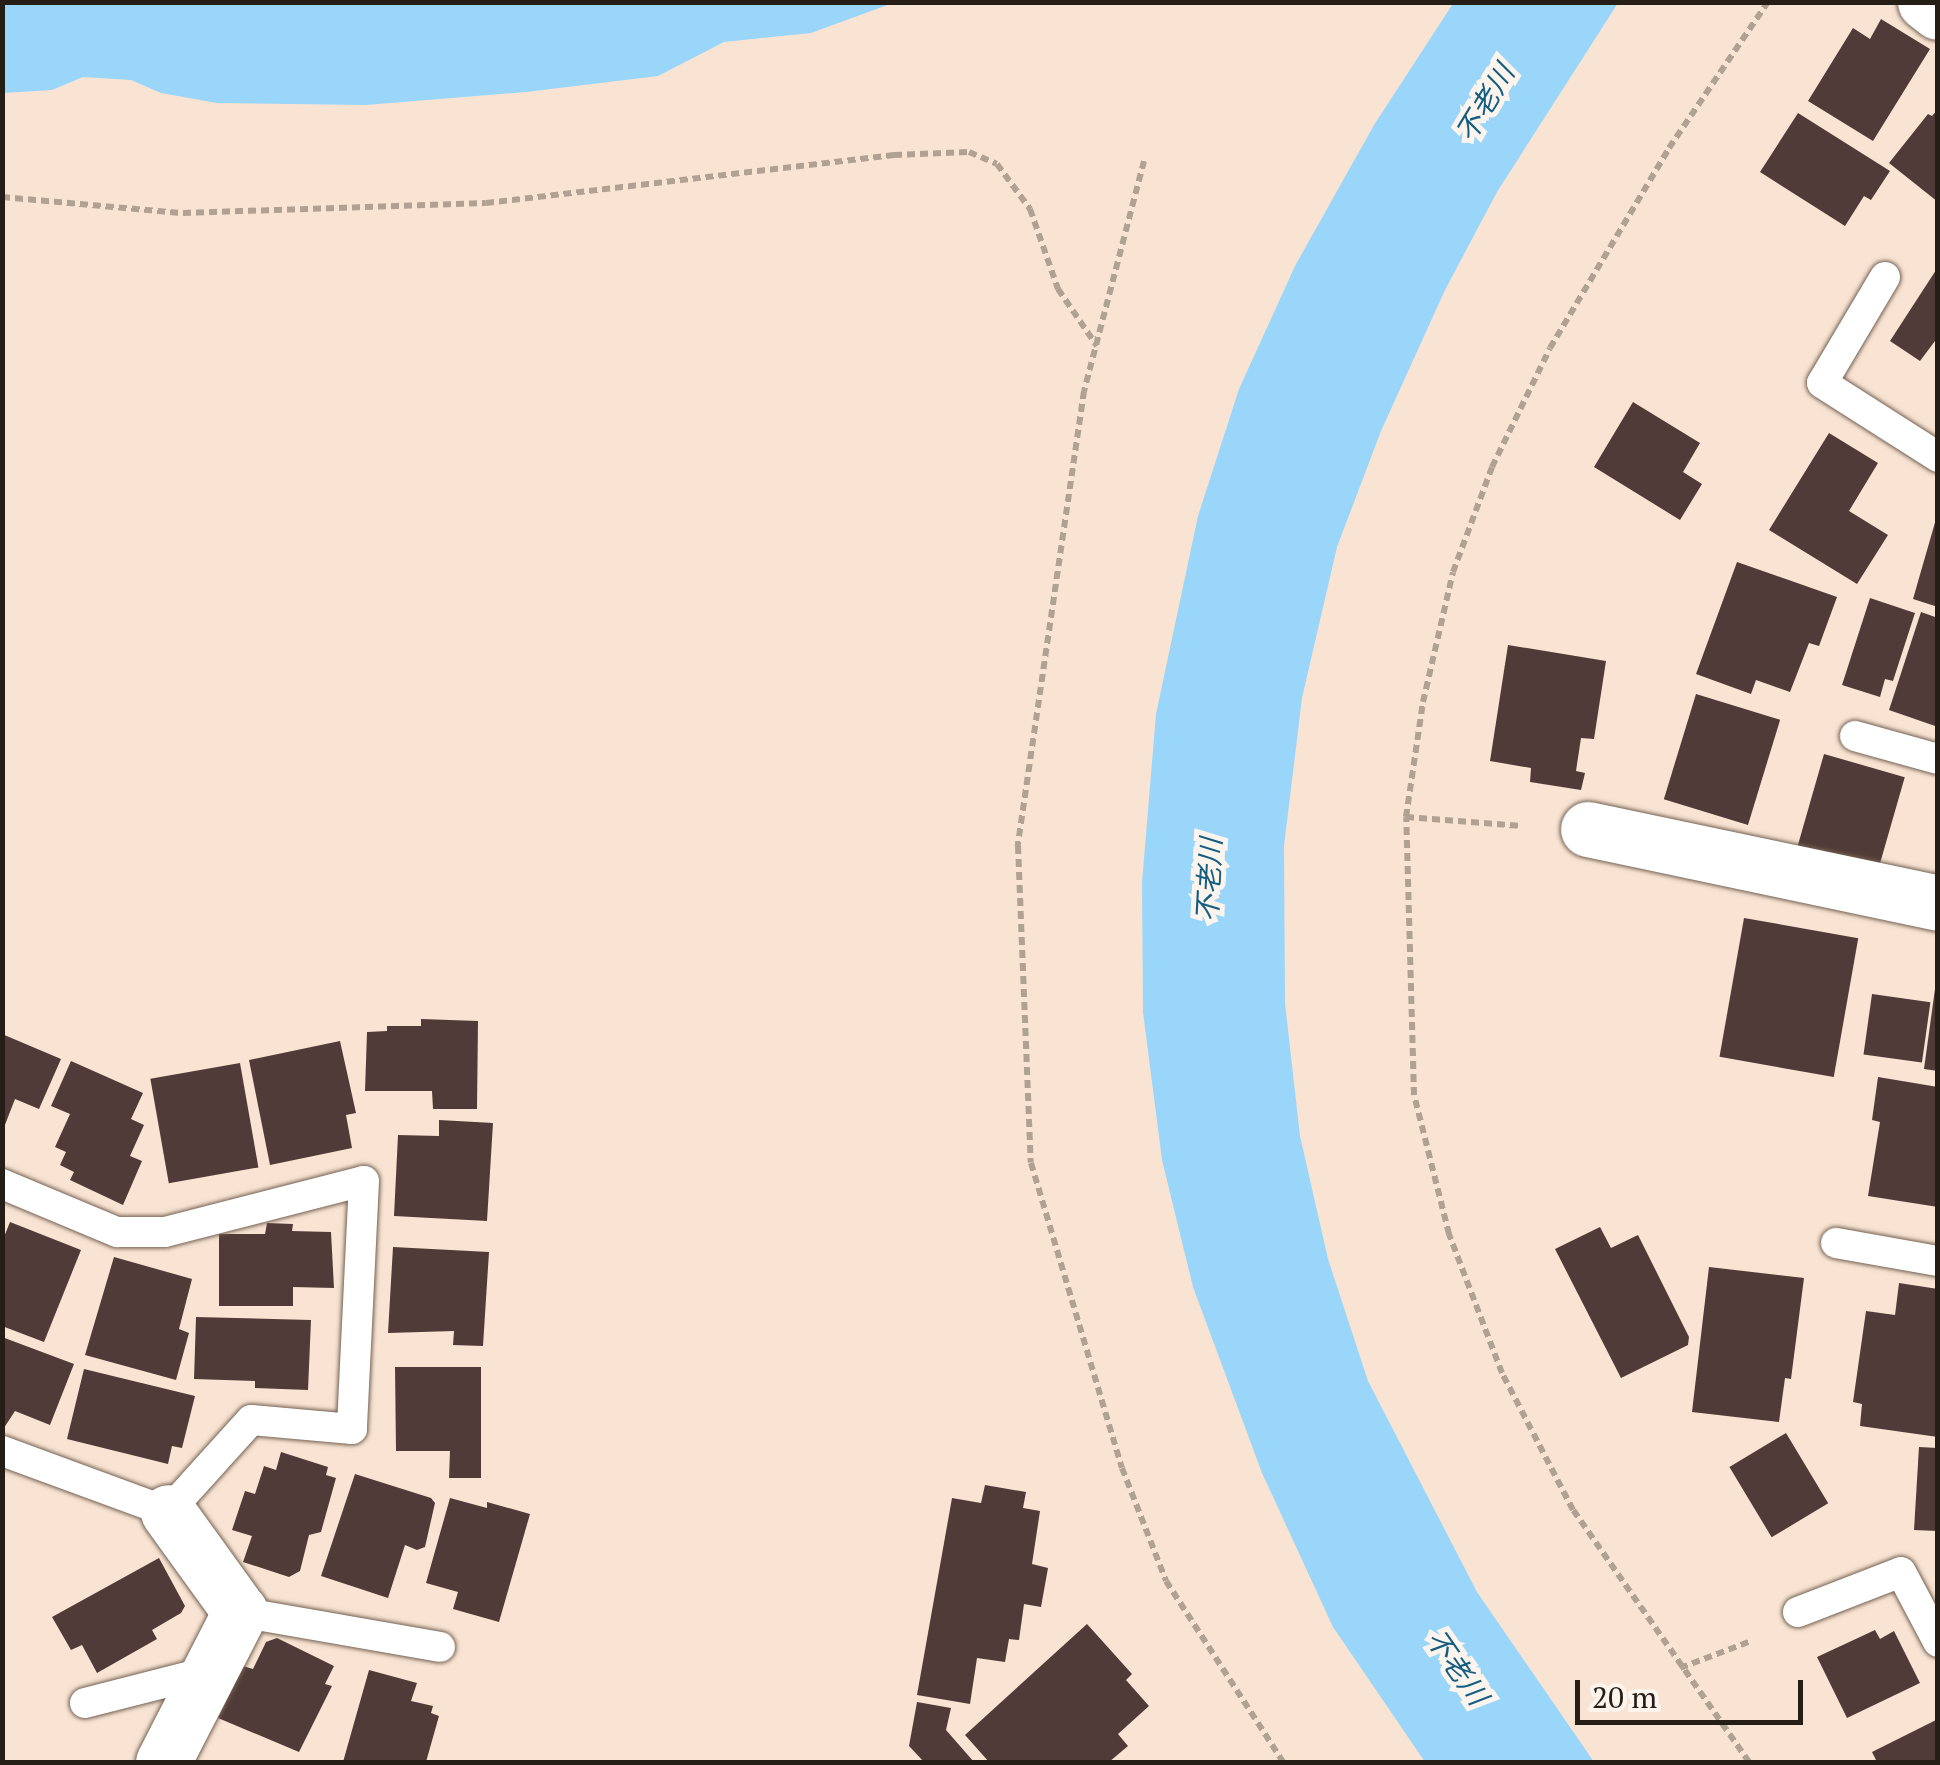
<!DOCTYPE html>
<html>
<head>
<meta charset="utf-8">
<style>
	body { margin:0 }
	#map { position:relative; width:1940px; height:1765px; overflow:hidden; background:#f9e4d3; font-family:"PT Serif","Noto Sans JP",serif }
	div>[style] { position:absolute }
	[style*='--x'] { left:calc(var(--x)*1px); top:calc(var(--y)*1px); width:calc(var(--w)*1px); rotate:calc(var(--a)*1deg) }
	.water>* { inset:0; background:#99d6fa }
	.building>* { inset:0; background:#513b38; transform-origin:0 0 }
	.path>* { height:6px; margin-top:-3px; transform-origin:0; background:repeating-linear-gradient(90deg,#b1a193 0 8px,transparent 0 13px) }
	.roads { filter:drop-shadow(0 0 2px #736152) drop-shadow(0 0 2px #736152) }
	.service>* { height:30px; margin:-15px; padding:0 15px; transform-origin:15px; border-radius:15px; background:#fff }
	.minor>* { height:55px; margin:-27.5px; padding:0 27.5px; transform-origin:27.5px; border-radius:27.5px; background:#fff }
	span { translate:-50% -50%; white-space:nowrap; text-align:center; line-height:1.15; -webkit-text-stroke:10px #fcf4ed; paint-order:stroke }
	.water-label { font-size:28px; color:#135d80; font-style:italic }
	.frame { position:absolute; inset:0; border:5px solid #251e17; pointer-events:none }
	.scale { position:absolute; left:1575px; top:1680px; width:228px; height:45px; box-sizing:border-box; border:5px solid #251e17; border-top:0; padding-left:12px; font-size:30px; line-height:35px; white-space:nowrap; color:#251e17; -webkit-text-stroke:8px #fcf4ed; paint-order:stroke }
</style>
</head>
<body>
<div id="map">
	<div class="water">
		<i style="clip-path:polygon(1454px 2px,1618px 3px,1497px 192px,1445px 290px,1381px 431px,1337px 547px,1302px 698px,1284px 846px,1285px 1003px,1300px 1136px,1328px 1259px,1368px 1381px,1477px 1592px,1594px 1762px,1425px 1762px,1333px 1627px,1262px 1473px,1193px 1287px,1162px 1160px,1143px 1012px,1142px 883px,1156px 714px,1198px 516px,1239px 389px,1295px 266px,1374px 125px)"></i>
		<i style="clip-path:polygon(2px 3px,3px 2px,893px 3px,811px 33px,724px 42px,658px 76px,526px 92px,366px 105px,217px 103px,161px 93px,131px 80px,83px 77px,52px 90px,3px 93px)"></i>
	</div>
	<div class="building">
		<i style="clip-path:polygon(1881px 19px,1930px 49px,1873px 141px,1808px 101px,1853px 28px,1870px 39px)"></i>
		<i style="clip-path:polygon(1938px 109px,1938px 202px,1889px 163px,1928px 114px,1932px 116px)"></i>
		<i style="clip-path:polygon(1798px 113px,1890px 171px,1871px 200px,1864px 196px,1845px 226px,1760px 172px)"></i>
		<i style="clip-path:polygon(1938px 267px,1938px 337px,1920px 361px,1890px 341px)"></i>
		<i style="clip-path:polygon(1633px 402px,1700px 443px,1683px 472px,1702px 484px,1680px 520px,1594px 467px)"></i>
		<i style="clip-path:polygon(1829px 433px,1878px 463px,1849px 511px,1888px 535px,1857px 584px,1769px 530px)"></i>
		<i style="clip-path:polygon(1936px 519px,1938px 519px,1938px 607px,1913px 599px)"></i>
		<i style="clip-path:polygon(1737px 562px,1837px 597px,1819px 646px,1809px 643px,1790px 692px,1756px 680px,1751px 694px,1696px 674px)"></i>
		<i style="clip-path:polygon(1870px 598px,1915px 613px,1893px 681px,1885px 679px,1880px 697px,1842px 685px)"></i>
		<i style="clip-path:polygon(1921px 612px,1938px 618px,1938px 727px,1889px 710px)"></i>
		<i style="clip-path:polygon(1508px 645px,1606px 661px,1594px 739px,1581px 738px,1576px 771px,1585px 773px,1581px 790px,1530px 782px,1531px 768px,1490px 761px)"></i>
		<i style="left:1696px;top:694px;width:88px;height:110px;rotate:17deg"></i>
		<i style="left:1824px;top:754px;width:84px;height:98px;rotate:16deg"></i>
		<i style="left:1744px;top:918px;width:116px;height:141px;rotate:10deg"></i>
		<i style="clip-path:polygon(1935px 989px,1938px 990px,1938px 1071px,1924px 1069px)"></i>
		<i style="left:1872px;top:994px;width:59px;height:61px;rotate:8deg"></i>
		<i style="clip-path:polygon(421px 1019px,478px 1021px,477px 1109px,433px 1109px,432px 1091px,365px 1091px,367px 1032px,387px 1031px,387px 1026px,421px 1026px)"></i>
		<i style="clip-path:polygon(2px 1034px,61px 1059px,39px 1109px,15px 1099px,3px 1130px)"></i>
		<i style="clip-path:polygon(340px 1041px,356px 1113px,346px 1115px,352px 1148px,270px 1165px,249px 1060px)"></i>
		<i style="clip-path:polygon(71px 1061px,143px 1093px,131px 1119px,144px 1125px,130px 1156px,142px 1161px,123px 1205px,70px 1180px,74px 1172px,60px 1165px,66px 1152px,55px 1147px,70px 1114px,51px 1106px)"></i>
		<i style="left:240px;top:1063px;width:106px;height:91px;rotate:80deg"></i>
		<i style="clip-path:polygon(1878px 1077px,1938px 1087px,1938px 1207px,1868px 1196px,1880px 1122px,1872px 1120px)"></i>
		<i style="clip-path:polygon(439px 1120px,493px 1123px,487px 1221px,394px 1216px,398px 1135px,439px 1136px)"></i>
		<i style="clip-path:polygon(10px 1222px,81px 1250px,44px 1342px,2px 1326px,2px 1242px)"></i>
		<i style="clip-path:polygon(267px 1223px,293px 1224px,292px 1231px,331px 1232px,334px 1288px,293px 1287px,293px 1306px,219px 1306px,219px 1234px,265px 1234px)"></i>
		<i style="clip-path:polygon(1600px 1227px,1611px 1248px,1638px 1235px,1689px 1337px,1688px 1345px,1621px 1378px,1555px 1249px)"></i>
		<i style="clip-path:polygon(393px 1247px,489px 1252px,483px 1346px,453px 1345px,454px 1331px,388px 1333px)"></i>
		<i style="clip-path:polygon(114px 1257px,192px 1279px,179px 1329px,189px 1333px,176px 1380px,85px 1355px)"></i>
		<i style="clip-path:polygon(1709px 1267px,1804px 1278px,1791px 1379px,1785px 1378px,1779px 1422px,1692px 1412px)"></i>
		<i style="clip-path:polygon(1899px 1283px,1938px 1289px,1938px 1437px,1860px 1426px,1862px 1404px,1853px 1402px,1866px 1311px,1895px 1315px)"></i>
		<i style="clip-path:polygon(196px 1317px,311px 1320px,308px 1390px,255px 1388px,255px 1381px,194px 1379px)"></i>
		<i style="clip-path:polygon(2px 1337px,74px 1364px,50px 1425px,15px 1411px,2px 1431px)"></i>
		<i style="clip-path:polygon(395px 1367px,481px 1367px,481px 1478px,449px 1478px,450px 1451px,396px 1451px)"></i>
		<i style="clip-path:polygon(84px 1369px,195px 1396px,182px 1448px,172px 1446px,168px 1464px,67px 1439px)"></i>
		<i style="left:1786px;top:1433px;width:82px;height:66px;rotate:59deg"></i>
		<i style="clip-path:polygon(1919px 1447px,1938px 1448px,1938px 1531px,1914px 1530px)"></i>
		<i style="clip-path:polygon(281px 1452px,328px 1467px,326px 1475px,336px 1478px,321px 1532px,309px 1535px,300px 1571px,289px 1577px,243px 1562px,252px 1536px,232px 1530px,245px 1491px,255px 1494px,264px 1466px,276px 1470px)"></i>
		<i style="clip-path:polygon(355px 1474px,431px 1498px,435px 1503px,425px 1547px,417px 1550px,405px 1545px,388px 1598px,321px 1576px)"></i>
		<i style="clip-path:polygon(985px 1485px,1026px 1492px,1023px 1508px,1040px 1511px,1032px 1564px,1048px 1568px,1041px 1607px,1024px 1604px,1019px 1640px,1009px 1639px,1005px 1662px,977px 1658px,970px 1704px,917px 1695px,952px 1498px,981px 1503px)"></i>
		<i style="clip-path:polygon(450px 1498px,487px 1508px,487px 1502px,530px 1514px,499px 1622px,453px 1609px,458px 1592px,426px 1583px)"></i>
		<i style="clip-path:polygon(159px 1558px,185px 1606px,181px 1613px,152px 1630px,157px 1639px,97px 1673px,82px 1645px,71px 1650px,52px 1617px)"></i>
		<i style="clip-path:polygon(1087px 1624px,1132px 1674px,1126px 1680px,1149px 1706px,1118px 1734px,1128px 1746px,1109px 1762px,989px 1762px,965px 1735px)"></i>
		<i style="clip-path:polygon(1875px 1630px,1880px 1639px,1894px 1631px,1920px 1683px,1847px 1718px,1817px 1657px)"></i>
		<i style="clip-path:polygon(277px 1638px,334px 1666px,325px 1684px,332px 1686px,299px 1752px,218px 1718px,243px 1666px,253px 1669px,266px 1642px)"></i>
		<i style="clip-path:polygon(369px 1670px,417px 1683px,411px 1701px,433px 1706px,431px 1713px,439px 1716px,426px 1762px,343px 1762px)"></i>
		<i style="clip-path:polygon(917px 1702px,951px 1708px,946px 1730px,974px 1762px,924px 1762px,909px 1746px)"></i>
		<i style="clip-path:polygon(1938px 1719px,1938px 1762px,1877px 1762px,1872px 1752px)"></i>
	</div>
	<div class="path">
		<i style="--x:1144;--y:161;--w:238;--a:104.6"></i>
		<i style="--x:1084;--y:391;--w:460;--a:98.3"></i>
		<i style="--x:1018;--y:846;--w:317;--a:87.7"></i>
		<i style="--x:1031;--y:1163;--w:318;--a:73.4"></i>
		<i style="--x:1122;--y:1468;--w:121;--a:68.7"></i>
		<i style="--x:1166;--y:1581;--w:216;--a:57.1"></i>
		<i style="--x:2;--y:197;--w:182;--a:5.1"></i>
		<i style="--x:183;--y:213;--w:303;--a:-1.9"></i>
		<i style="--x:486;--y:203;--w:411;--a:-6.7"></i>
		<i style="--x:894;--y:155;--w:75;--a:-2.3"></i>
		<i style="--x:969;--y:152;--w:30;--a:23"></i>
		<i style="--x:997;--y:164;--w:56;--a:53.7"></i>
		<i style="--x:1030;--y:209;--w:85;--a:70.7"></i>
		<i style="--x:1058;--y:289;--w:69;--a:55.6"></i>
		<i style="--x:1406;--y:817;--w:116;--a:4.4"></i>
		<i style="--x:1680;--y:1668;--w:76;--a:-20.8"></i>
		<i style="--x:1749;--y:1762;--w:307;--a:-124.9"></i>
		<i style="--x:1573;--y:1510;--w:154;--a:-117.4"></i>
		<i style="--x:1502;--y:1373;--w:149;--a:-110.9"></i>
		<i style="--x:1449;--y:1234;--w:143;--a:-104.1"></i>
		<i style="--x:1414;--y:1095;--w:278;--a:-91.6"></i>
		<i style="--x:1406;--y:817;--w:116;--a:-81.6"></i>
		<i style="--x:1423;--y:702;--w:133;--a:-77"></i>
		<i style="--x:1453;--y:572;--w:112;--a:-69.6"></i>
		<i style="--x:1492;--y:467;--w:132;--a:-64"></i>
		<i style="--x:1550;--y:348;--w:233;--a:-59.2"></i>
		<i style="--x:1669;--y:148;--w:176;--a:-55.9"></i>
	</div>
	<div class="roads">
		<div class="service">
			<i style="--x:1885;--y:277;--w:123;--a:120.7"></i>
			<i style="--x:1822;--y:383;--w:138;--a:32.5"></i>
			<i style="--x:1855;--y:736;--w:86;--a:15.5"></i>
			<i style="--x:2;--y:1184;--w:125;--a:22.7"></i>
			<i style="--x:117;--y:1232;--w:48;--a:0"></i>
			<i style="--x:165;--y:1232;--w:205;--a:-14.4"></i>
			<i style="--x:364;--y:1181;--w:248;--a:92.8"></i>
			<i style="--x:352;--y:1429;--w:101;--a:-174.9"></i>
			<i style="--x:251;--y:1420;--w:124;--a:132.1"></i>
			<i style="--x:168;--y:1512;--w:177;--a:-159.8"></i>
			<i style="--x:1836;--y:1243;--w:104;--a:10"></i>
			<i style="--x:240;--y:1612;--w:203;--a:9.9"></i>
			<i style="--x:1798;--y:1612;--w:110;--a:-21.2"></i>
			<i style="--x:1901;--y:1572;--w:79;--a:62.1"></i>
			<i style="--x:85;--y:1703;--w:126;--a:-14.3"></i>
		</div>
		<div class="minor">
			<i style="--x:1925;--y:2;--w:16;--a:38"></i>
			<i style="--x:1588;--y:829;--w:358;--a:11.9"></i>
			<i style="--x:163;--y:1762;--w:169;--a:-62.8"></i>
			<i style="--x:240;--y:1612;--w:123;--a:-125.8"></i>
		</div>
	</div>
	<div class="water-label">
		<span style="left:1485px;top:103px;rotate:-59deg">不老川</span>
		<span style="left:1209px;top:880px;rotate:-87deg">不老川</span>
		<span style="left:1457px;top:1667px;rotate:55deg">不老川</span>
	</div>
	<div class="frame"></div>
	<div class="scale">20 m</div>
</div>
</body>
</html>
